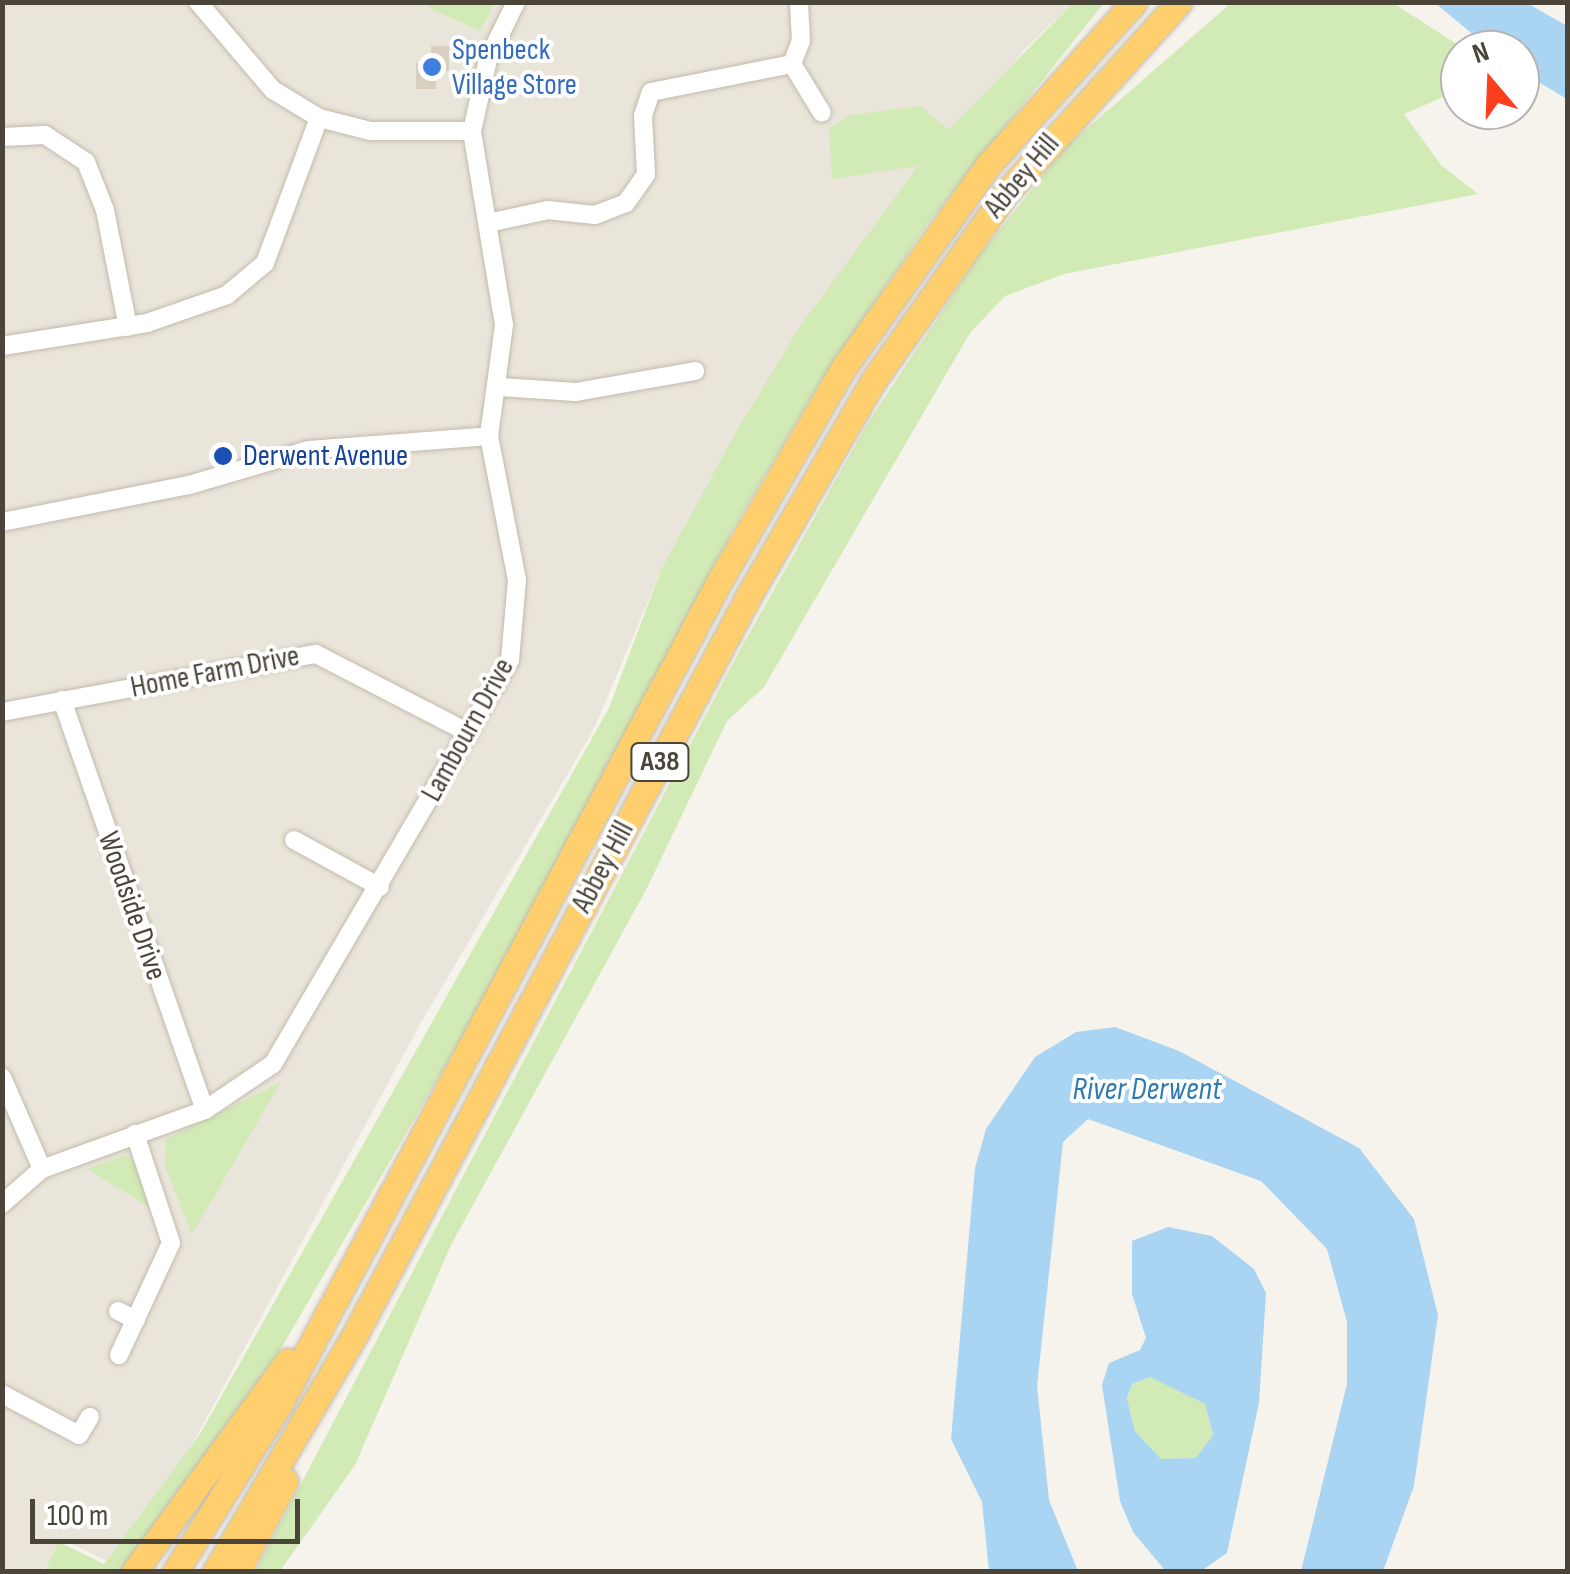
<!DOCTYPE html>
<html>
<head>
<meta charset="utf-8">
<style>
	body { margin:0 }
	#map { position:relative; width:1570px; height:1574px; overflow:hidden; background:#f6f3ec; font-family:"Sofia Sans Condensed",sans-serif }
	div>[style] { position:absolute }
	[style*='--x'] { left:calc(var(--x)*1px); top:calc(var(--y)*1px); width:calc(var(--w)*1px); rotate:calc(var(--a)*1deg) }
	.residential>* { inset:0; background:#eae5da }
	.green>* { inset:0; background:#d2eab5 }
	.water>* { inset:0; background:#a9d4f2 }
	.building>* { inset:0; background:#d8cfc1 }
	.roads { filter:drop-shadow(0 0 2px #c2bbae) drop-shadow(0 0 2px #c2bbae) }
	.minor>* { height:18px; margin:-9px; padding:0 9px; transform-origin:9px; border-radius:9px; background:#fff }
	.highway>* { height:25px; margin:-12.5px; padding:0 12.5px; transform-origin:12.5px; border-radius:12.5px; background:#ffcf6e }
	.dots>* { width:28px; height:28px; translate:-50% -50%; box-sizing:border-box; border:5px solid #fff; border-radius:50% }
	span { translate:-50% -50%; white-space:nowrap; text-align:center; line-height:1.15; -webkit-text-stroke:8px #fff; paint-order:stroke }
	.shield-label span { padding:2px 8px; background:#fff; border:2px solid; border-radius:8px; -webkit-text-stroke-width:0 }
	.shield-label { font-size:28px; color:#4b4439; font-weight:700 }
	.shop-label { font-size:30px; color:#366cbe }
	.left { translate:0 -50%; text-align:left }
	.street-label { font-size:30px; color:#4b4439 }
	.transit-label { font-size:30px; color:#164399 }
	.water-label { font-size:32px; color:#2e7ab2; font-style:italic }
	.frame { position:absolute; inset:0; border:5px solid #4b4439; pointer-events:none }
	.north { position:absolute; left:1440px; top:30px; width:100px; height:100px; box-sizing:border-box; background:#fff; border:2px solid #b7b4b0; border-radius:50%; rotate:341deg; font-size:28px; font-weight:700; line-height:40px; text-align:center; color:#4b4439 }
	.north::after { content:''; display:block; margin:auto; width:35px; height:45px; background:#fc3f1d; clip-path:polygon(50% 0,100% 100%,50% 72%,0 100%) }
	.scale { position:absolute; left:30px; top:1499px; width:270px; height:45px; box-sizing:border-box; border:5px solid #4b4439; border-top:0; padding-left:12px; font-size:30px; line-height:35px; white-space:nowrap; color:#4b4439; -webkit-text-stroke:8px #fff; paint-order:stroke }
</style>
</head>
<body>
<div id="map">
	<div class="residential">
		<i style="clip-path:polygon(3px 3px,1073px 3px,1022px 52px,661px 570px,594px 729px,419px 1026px,161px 1502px,109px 1562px,64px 1540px,43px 1571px,3px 1572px)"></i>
	</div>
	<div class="green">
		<i style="clip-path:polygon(419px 3px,495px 3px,480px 31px)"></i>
		<i style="clip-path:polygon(1073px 3px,1104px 3px,927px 225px,818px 386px,736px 524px,493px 984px,279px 1352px,124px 1571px,44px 1572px,59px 1542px,104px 1564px,200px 1434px,609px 708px,661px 570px,736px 432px,801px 325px,918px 166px,832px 179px,829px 128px,850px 115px,921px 106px,948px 130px)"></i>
		<i style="clip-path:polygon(1231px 3px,1393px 3px,1466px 50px,1460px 50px,1460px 90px,1404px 114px,1441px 165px,1478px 194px,1064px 274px,1005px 296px,970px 333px,764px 687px,727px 721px,647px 888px,451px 1245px,355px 1465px,280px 1571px,255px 1571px,739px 652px,869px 421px,978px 257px,1067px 146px)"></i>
		<i style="clip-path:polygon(281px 1082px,192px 1234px,165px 1167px,166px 1139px)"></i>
		<i style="clip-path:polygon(124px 1156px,136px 1162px,154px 1210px,87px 1169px)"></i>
		<i style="clip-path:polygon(1150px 1377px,1205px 1404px,1213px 1435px,1196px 1458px,1161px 1459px,1135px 1431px,1127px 1400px,1132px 1384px)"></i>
	</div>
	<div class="water">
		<i style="clip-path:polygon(1435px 3px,1527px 3px,1567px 26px,1567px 99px,1520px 71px,1520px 50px,1492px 50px)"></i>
		<i style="clip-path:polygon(1115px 1027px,1179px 1051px,1359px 1148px,1414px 1219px,1438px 1315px,1414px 1486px,1383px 1571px,1301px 1571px,1347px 1384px,1347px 1322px,1327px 1249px,1261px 1181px,1088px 1119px,1063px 1142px,1037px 1386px,1049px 1500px,1078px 1571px,989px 1571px,982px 1502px,951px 1439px,975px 1168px,986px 1129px,1035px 1057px,1076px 1032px)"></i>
		<i style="clip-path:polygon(evenodd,1168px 1227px,1212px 1236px,1254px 1269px,1266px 1293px,1259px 1403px,1227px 1553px,1201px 1571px,1164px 1569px,1133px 1532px,1120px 1501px,1102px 1385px,1109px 1363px,1140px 1350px,1146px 1338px,1132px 1294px,1132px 1241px,1168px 1227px,1150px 1377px,1205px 1404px,1213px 1435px,1196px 1458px,1161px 1459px,1135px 1431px,1127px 1399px,1132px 1384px,1150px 1377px)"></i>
	</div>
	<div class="building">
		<i style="clip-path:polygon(431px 46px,449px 46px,449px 71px,436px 71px,436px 89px,416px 89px,416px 63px,431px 63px)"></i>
	</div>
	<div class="roads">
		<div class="minor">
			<i style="--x:198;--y:2;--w:116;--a:49.6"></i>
			<i style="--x:273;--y:90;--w:54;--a:31.3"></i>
			<i style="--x:319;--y:118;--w:53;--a:14.3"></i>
			<i style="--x:370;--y:131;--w:102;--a:0"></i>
			<i style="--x:792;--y:64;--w:57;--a:58.5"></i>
			<i style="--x:2;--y:137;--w:43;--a:-2.7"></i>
			<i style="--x:45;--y:135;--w:49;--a:33.4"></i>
			<i style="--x:86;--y:162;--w:52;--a:68.4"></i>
			<i style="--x:105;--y:210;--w:119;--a:78.9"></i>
			<i style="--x:488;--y:223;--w:61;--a:-12.2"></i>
			<i style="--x:548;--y:210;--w:47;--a:6.1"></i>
			<i style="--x:595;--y:215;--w:33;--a:-21"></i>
			<i style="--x:626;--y:203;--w:35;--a:-55"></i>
			<i style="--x:646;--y:174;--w:58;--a:-93"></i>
			<i style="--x:643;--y:116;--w:25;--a:-72"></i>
			<i style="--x:651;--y:92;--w:144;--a:-11.2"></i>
			<i style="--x:792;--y:64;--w:25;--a:-69"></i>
			<i style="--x:801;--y:41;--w:39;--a:-93"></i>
			<i style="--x:2;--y:346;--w:147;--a:-9"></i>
			<i style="--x:147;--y:323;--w:85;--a:-19.3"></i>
			<i style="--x:227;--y:295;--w:50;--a:-40.1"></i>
			<i style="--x:265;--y:263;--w:155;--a:-69.6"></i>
			<i style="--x:500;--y:387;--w:76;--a:3.8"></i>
			<i style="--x:576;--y:392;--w:121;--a:-10"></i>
			<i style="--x:2;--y:522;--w:191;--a:-11.2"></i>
			<i style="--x:189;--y:485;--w:125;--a:-16.3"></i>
			<i style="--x:309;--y:450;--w:181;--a:-4.4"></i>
			<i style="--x:62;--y:700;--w:434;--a:70.8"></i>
			<i style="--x:2;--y:712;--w:319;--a:-10.5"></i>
			<i style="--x:316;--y:654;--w:172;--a:27.3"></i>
			<i style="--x:294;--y:840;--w:98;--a:28.7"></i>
			<i style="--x:2;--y:1077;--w:100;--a:66.5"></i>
			<i style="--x:2;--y:1204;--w:53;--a:-41.2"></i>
			<i style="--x:42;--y:1169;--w:173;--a:-19.9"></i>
			<i style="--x:205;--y:1110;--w:82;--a:-34.1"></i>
			<i style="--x:273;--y:1064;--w:468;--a:-59.6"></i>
			<i style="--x:510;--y:660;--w:80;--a:-85"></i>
			<i style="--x:517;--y:580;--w:147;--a:-101"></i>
			<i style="--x:489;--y:436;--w:112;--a:-82.3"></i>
			<i style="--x:504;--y:325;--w:197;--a:-99.4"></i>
			<i style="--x:472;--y:131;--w:74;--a:-77.5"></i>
			<i style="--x:488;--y:59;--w:64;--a:-63.8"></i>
			<i style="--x:118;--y:1311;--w:20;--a:27"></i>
			<i style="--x:119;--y:1355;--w:123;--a:-65.1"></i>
			<i style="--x:171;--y:1243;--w:115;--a:-108.3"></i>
			<i style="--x:2;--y:1394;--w:87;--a:28"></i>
			<i style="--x:79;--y:1435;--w:21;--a:-59"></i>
		</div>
		<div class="highway">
			<i style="--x:134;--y:1572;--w:261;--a:-53.9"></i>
			<i style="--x:175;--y:1572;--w:197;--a:-58.1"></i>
			<i style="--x:279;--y:1405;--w:935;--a:-61.87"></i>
			<i style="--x:720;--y:580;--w:246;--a:-59.8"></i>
			<i style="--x:844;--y:367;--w:248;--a:-54.5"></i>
			<i style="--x:988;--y:165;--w:219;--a:-48.1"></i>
			<i style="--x:215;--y:1572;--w:274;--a:-59.5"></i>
			<i style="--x:354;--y:1336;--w:840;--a:-61.94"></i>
			<i style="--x:749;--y:595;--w:247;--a:-59.9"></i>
			<i style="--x:873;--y:381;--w:232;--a:-54.7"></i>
			<i style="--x:1007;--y:192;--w:256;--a:-47.8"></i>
			<i style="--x:237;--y:1572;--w:103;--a:-62.2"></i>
		</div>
	</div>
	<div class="dots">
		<i style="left:432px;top:67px;background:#3f7fe0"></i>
		<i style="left:223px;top:456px;background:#1a4fb4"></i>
	</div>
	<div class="shield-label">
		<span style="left:660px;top:762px">A38</span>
	</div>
	<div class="shop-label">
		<span class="left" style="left:452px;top:67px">Spenbeck<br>Village Store</span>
	</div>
	<div class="street-label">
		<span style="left:1022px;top:176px;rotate:-50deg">Abbey Hill</span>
		<span style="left:215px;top:672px;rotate:-11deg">Home Farm Drive</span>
		<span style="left:468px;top:730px;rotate:-61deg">Lambourn Drive</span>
		<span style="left:603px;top:867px;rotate:-62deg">Abbey Hill</span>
		<span style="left:132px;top:906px;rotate:71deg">Woodside Drive</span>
	</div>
	<div class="transit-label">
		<span class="left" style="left:243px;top:456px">Derwent Avenue</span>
	</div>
	<div class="water-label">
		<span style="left:1147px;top:1090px">River Derwent</span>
	</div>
	<div class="frame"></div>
	<div class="north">N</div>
	<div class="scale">100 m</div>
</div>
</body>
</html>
